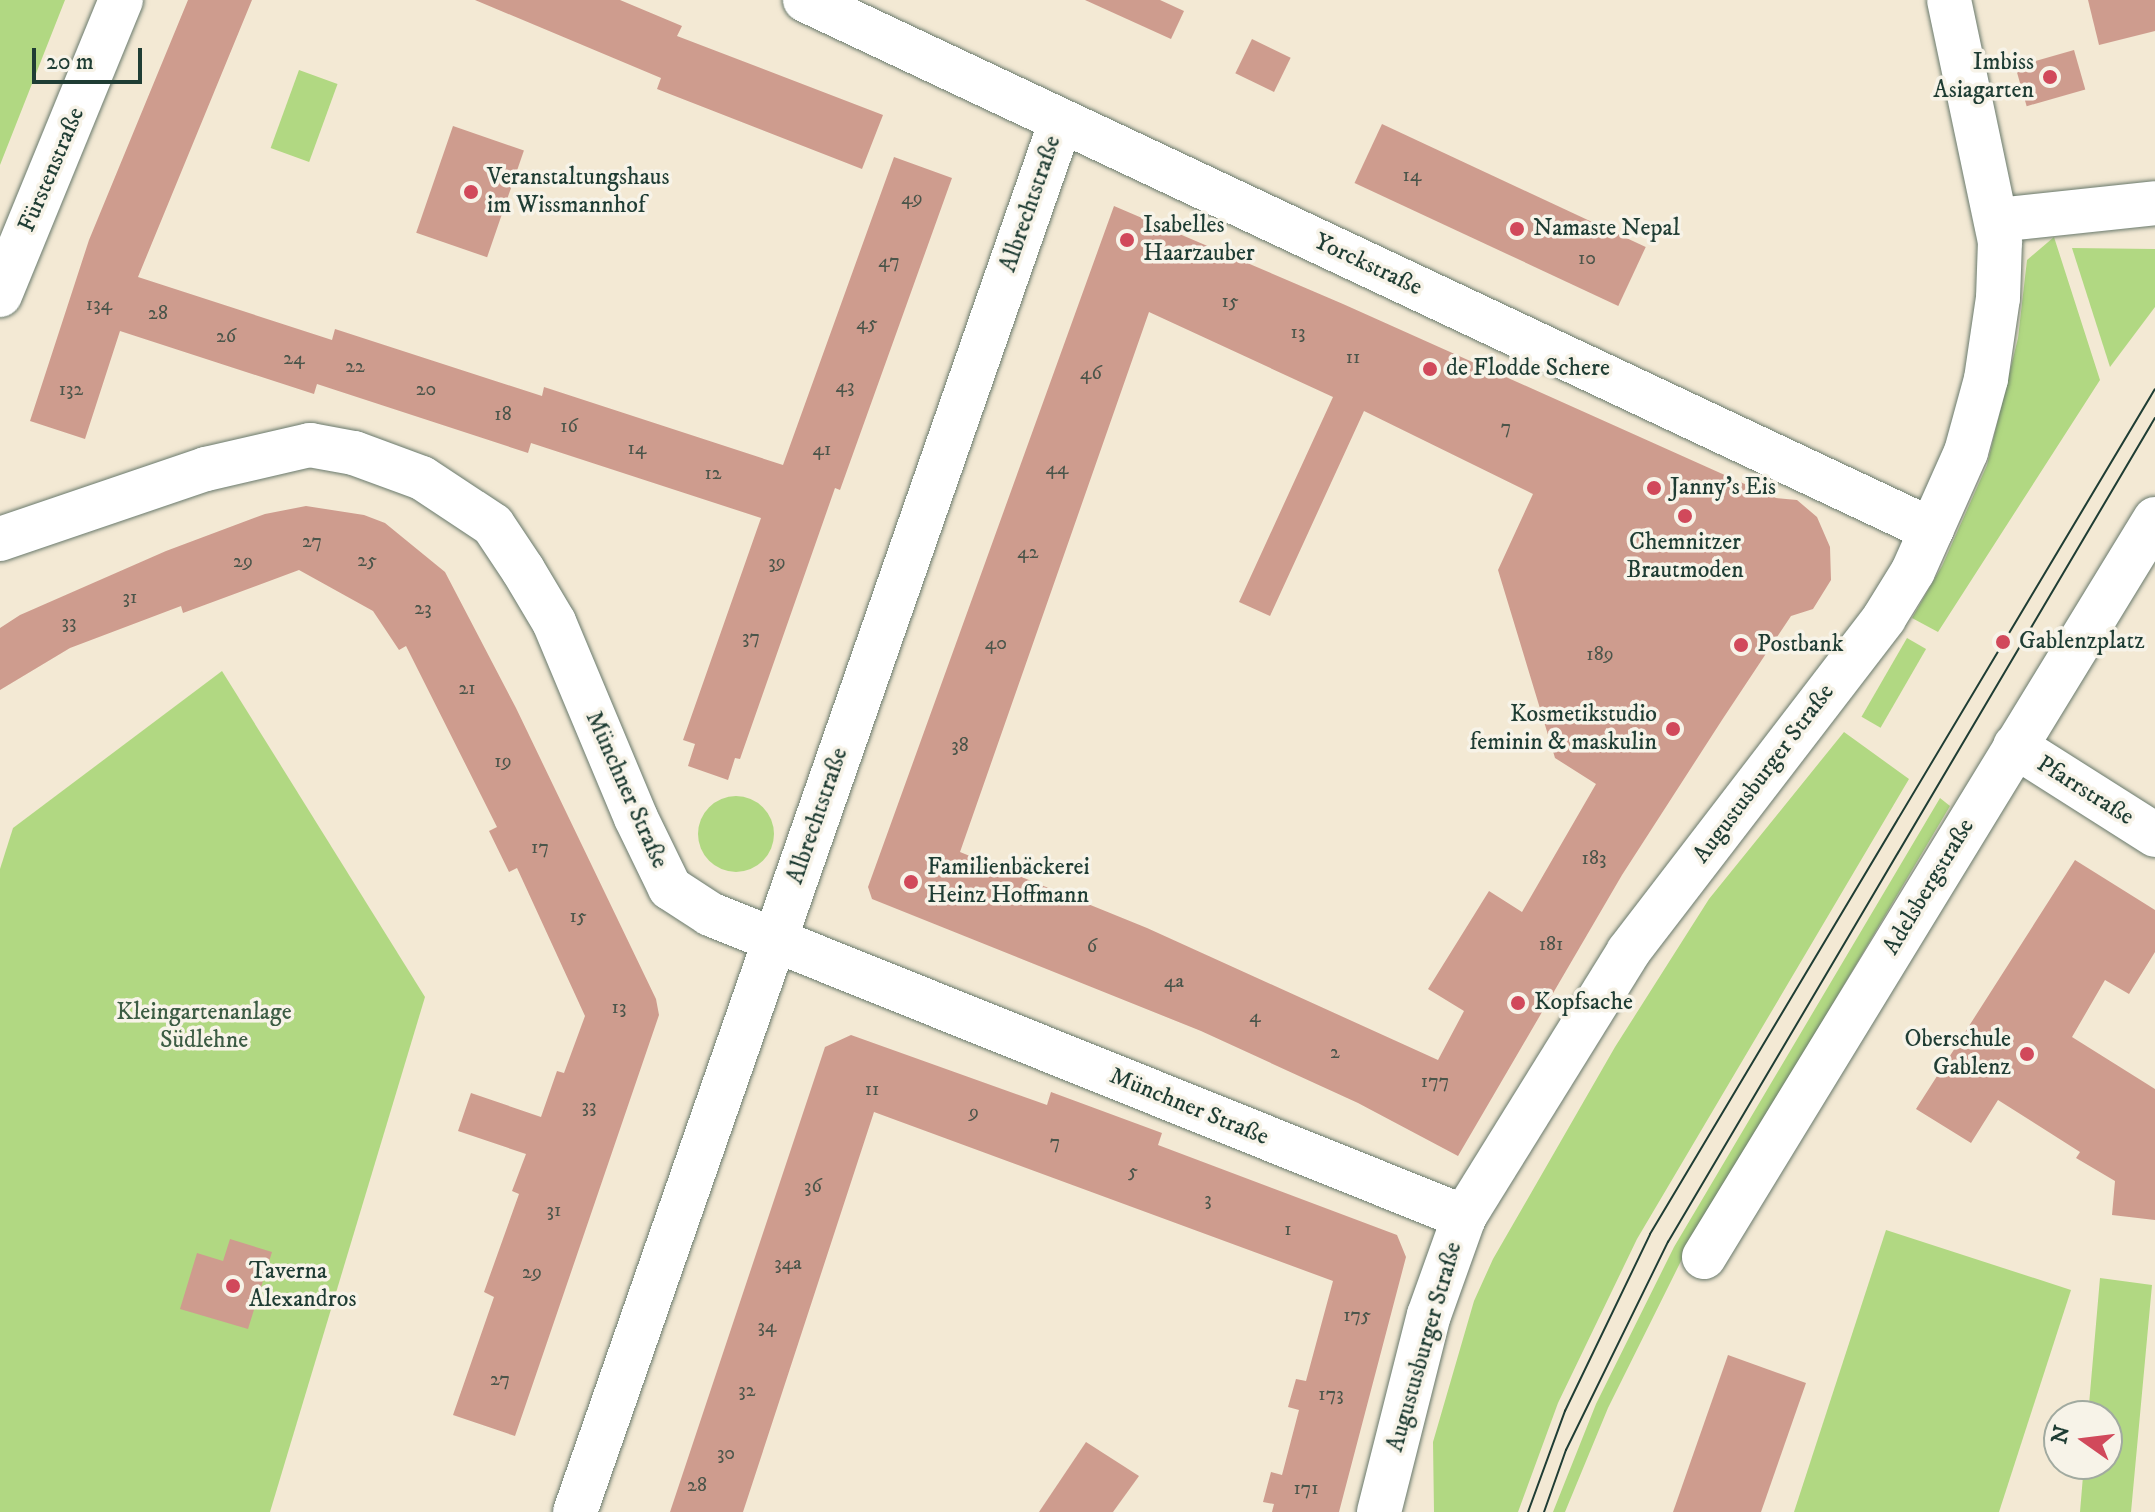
<!DOCTYPE html>
<html>
<head>
<meta charset="utf-8">
<style>
	body { margin:0 }
	#map { position:relative; width:2155px; height:1512px; overflow:hidden; background:#f3e9d4; font-family:"IM FELL DW Pica",serif }
	div>[style] { position:absolute }
	[style*='--x'] { left:calc(var(--x)*1px); top:calc(var(--y)*1px); width:calc(var(--w)*1px); rotate:calc(var(--a)*1deg) }
	.green>* { inset:0; background:#b1d882; transform-origin:0 0 }
	.round { border-radius:50% }
	.building>* { inset:0; background:#ce9c8e; transform-origin:0 0 }
	.roads { filter:drop-shadow(0 0 2px #69796c) drop-shadow(0 0 2px #69796c) }
	.minor>* { height:44px; margin:-22px; padding:0 22px; transform-origin:22px; border-radius:22px; background:#fff }
	.major>* { height:44px; margin:-22px; padding:0 22px; transform-origin:22px; border-radius:22px; background:#fff }
	.tram>* { height:2px; margin:-1px; padding:0 1px; transform-origin:1px; border-radius:1px; background:#1f3d34 }
	.dots>* { width:22px; height:22px; translate:-50% -50%; box-sizing:border-box; border:4px solid #f7f3e8; border-radius:50% }
	span { translate:-50% -50%; white-space:nowrap; text-align:center; line-height:1.15; -webkit-text-stroke:7px #f7f3e8; paint-order:stroke }
	.number-label { font-size:20px; color:#4b554a }
	.number-label span { -webkit-text-stroke-width:0 }
	.poi-label { font-size:24px; color:#1f3d34 }
	.right { translate:-100% -50%; text-align:right }
	.left { translate:0 -50%; text-align:left }
	.street-label { font-size:24px; color:#1f3d34 }
	.park-label { font-size:24px; color:#3c5c44 }
	.north { position:absolute; left:2043px; top:1400px; width:80px; height:80px; box-sizing:border-box; background:#f7f3e8; border:2px solid #a1aaa0; border-radius:50%; rotate:284deg; font-size:22px; font-weight:700; line-height:32px; text-align:center; color:#1f3d34 }
	.north::after { content:''; display:block; margin:auto; width:28px; height:36px; background:#d1495b; clip-path:polygon(50% 0,100% 100%,50% 72%,0 100%) }
	.scale { position:absolute; left:32px; top:48px; width:110px; height:36px; box-sizing:border-box; border:4px solid #1f3d34; border-top:0; padding-left:10px; font-size:24px; line-height:28px; white-space:nowrap; color:#1f3d34; -webkit-text-stroke:6px #f7f3e8; paint-order:stroke }
</style>
</head>
<body>
<div id="map">
	<div class="green">
		<i style="clip-path:polygon(0 0,65px 0,0 165px)"></i>
		<i style="left:299px;top:70px;width:41px;height:83px;rotate:20deg"></i>
		<i style="clip-path:polygon(2054px 237px,2100px 380px,1938px 632px,1912px 618px,1942px 566px,1987px 465px,2018px 338px,2027px 260px)"></i>
		<i style="clip-path:polygon(2072px 248px,2155px 249px,2155px 307px,2110px 367px)"></i>
		<i style="left:1907px;top:638px;width:22px;height:91px;rotate:30deg"></i>
		<i style="clip-path:polygon(222px 671px,425px 997px,270px 1512px,0 1512px,0 869px,13px 828px)"></i>
		<i style="clip-path:polygon(1844px 732px,1909px 779px,1637px 1239px,1558px 1403px,1518px 1512px,1434px 1512px,1433px 1442px,1474px 1301px,1493px 1259px,1615px 1047px,1709px 899px)"></i>
		<i class="round" style="left:698px;top:796px;width:76px;height:76px"></i>
		<i style="clip-path:polygon(1940px 798px,1950px 806px,1685px 1253px,1608px 1408px,1565px 1512px,1553px 1512px,1596px 1404px,1674px 1247px)"></i>
		<i style="clip-path:polygon(1886px 1230px,2071px 1290px,1999px 1512px,1794px 1512px)"></i>
		<i style="clip-path:polygon(2100px 1278px,2152px 1285px,2131px 1512px,2080px 1512px,2084px 1464px,2107px 1464px,2107px 1416px,2088px 1416px)"></i>
	</div>
	<div class="building">
		<i style="clip-path:polygon(188px 0,252px 0,138px 277px,332px 340px,335px 329px,542px 396px,544px 387px,783px 465px,894px 157px,952px 178px,840px 490px,835px 488px,740px 759px,735px 758px,728px 780px,688px 766px,695px 744px,683px 740px,761px 518px,531px 443px,528px 453px,317px 384px,314px 394px,120px 331px,85px 439px,30px 421px,89px 240px)"></i>
		<i style="clip-path:polygon(475px 0,620px 0,682px 26px,677px 36px,883px 115px,862px 169px,657px 89px,661px 78px)"></i>
		<i style="clip-path:polygon(1085px 0,1160px 0,1184px 11px,1171px 39px)"></i>
		<i style="clip-path:polygon(2088px 0,2155px 0,2155px 31px,2099px 45px)"></i>
		<i style="left:1252px;top:39px;width:43px;height:38px;rotate:26deg"></i>
		<i style="left:2074px;top:50px;width:41px;height:61px;rotate:74deg"></i>
		<i style="left:1382px;top:124px;width:291px;height:65px;rotate:25deg"></i>
		<i style="left:453px;top:126px;width:75px;height:113px;rotate:19deg"></i>
		<i style="clip-path:polygon(evenodd,1114px 206px,1343px 304px,1776px 498px,1797px 500px,1817px 517px,1830px 547px,1831px 580px,1813px 609px,1791px 616px,1722px 720px,1622px 875px,1458px 1156px,1358px 1103px,1201px 1031px,872px 899px,868px 887px,1114px 206px,1149px 312px,1333px 397px,1239px 602px,1270px 616px,1364px 411px,1533px 494px,1498px 570px,1555px 758px,1596px 784px,1522px 912px,1489px 891px,1428px 989px,1464px 1011px,1438px 1060px,1147px 928px,960px 852px,1149px 312px)"></i>
		<i style="clip-path:polygon(306px 506px,364px 515px,385px 523px,445px 572px,516px 708px,656px 999px,659px 1015px,515px 1436px,453px 1415px,494px 1297px,484px 1292px,519px 1194px,512px 1191px,526px 1154px,458px 1131px,471px 1093px,541px 1117px,557px 1071px,564px 1073px,585px 1016px,517px 868px,509px 872px,489px 831px,497px 827px,406px 646px,399px 650px,373px 611px,299px 570px,183px 613px,181px 606px,70px 648px,0 690px,0 628px,20px 615px,166px 551px,265px 514px)"></i>
		<i style="clip-path:polygon(2075px 860px,2155px 910px,2155px 952px,2129px 994px,2105px 980px,2072px 1037px,2155px 1089px,2155px 1220px,2112px 1215px,2115px 1181px,2076px 1158px,2080px 1152px,1998px 1100px,1971px 1143px,1916px 1109px)"></i>
		<i style="clip-path:polygon(851px 1035px,1047px 1105px,1051px 1092px,1162px 1133px,1158px 1145px,1397px 1235px,1406px 1257px,1339px 1512px,1272px 1512px,1274px 1504px,1263px 1502px,1271px 1472px,1282px 1475px,1299px 1410px,1288px 1407px,1296px 1379px,1306px 1381px,1333px 1281px,874px 1112px,743px 1512px,670px 1512px,825px 1047px)"></i>
		<i style="clip-path:polygon(230px 1239px,272px 1252px,248px 1329px,180px 1309px,197px 1253px,223px 1261px)"></i>
		<i style="clip-path:polygon(1728px 1355px,1806px 1383px,1761px 1512px,1673px 1512px)"></i>
		<i style="clip-path:polygon(1086px 1442px,1139px 1476px,1113px 1512px,1039px 1512px)"></i>
	</div>
	<div class="roads">
		<div class="minor">
			<i style="--x:1997;--y:220;--w:159;--a:-6.1"></i>
			<i style="--x:0;--y:295;--w:319;--a:-67.7"></i>
			<i style="--x:0;--y:539;--w:218;--a:-18.8"></i>
			<i style="--x:206;--y:469;--w:107;--a:-13"></i>
			<i style="--x:310;--y:445;--w:45;--a:10.3"></i>
			<i style="--x:354;--y:453;--w:72;--a:20.2"></i>
			<i style="--x:422;--y:478;--w:85;--a:33.5"></i>
			<i style="--x:493;--y:525;--w:54;--a:56.3"></i>
			<i style="--x:523;--y:570;--w:61;--a:59.2"></i>
			<i style="--x:554;--y:622;--w:212;--a:67.3"></i>
			<i style="--x:636;--y:818;--w:78;--a:64.1"></i>
			<i style="--x:670;--y:888;--w:48;--a:33"></i>
			<i style="--x:710;--y:914;--w:813;--a:21.89"></i>
			<i style="--x:2015;--y:746;--w:166;--a:32.4"></i>
			<i style="--x:1704;--y:1257;--w:865;--a:-58.57"></i>
			<i style="--x:575;--y:1512;--w:1473;--a:-70.74"></i>
		</div>
		<div class="major">
			<i style="--x:805;--y:0;--w:1245;--a:25.19"></i>
			<i style="--x:1379;--y:1512;--w:203;--a:-75.8"></i>
			<i style="--x:1429;--y:1315;--w:104;--a:-70.3"></i>
			<i style="--x:1464;--y:1217;--w:312;--a:-58.2"></i>
			<i style="--x:1628;--y:952;--w:421;--a:-52.5"></i>
			<i style="--x:1884;--y:618;--w:55;--a:-58.3"></i>
			<i style="--x:1913;--y:571;--w:130;--a:-66"></i>
			<i style="--x:1966;--y:452;--w:76;--a:-74.7"></i>
			<i style="--x:1986;--y:379;--w:82;--a:-81.6"></i>
			<i style="--x:1998;--y:298;--w:56;--a:-88"></i>
			<i style="--x:2000;--y:242;--w:247;--a:-101.9"></i>
		</div>
	</div>
	<div class="tram">
		<i style="--x:1528;--y:1512;--w:108;--a:-69.9"></i>
		<i style="--x:1565;--y:1411;--w:196;--a:-64.3"></i>
		<i style="--x:1650;--y:1234;--w:984;--a:-59.14"></i>
		<i style="--x:1544;--y:1512;--w:66;--a:-70.5"></i>
		<i style="--x:1566;--y:1450;--w:232;--a:-63.9"></i>
		<i style="--x:1668;--y:1242;--w:957;--a:-59.42"></i>
	</div>
	<div class="dots">
		<i style="left:2050px;top:77px;background:#d1495b"></i>
		<i style="left:471px;top:192px;background:#d1495b"></i>
		<i style="left:1517px;top:229px;background:#d1495b"></i>
		<i style="left:1127px;top:240px;background:#d1495b"></i>
		<i style="left:1430px;top:369px;background:#d1495b"></i>
		<i style="left:1654px;top:488px;background:#d1495b"></i>
		<i style="left:1685px;top:516px;background:#d1495b"></i>
		<i style="left:2003px;top:642px;background:#d1495b"></i>
		<i style="left:1741px;top:645px;background:#d1495b"></i>
		<i style="left:1673px;top:729px;background:#d1495b"></i>
		<i style="left:911px;top:882px;background:#d1495b"></i>
		<i style="left:1518px;top:1003px;background:#d1495b"></i>
		<i style="left:2027px;top:1054px;background:#d1495b"></i>
		<i style="left:233px;top:1286px;background:#d1495b"></i>
	</div>
	<div class="number-label">
		<span style="left:1412px;top:175px">14</span>
		<span style="left:912px;top:198px">49</span>
		<span style="left:1587px;top:258px">10</span>
		<span style="left:889px;top:261px">47</span>
		<span style="left:1230px;top:301px">15</span>
		<span style="left:99px;top:304px">134</span>
		<span style="left:158px;top:313px">28</span>
		<span style="left:867px;top:323px">45</span>
		<span style="left:1298px;top:332px">13</span>
		<span style="left:226px;top:336px">26</span>
		<span style="left:1353px;top:357px">11</span>
		<span style="left:294px;top:358px">24</span>
		<span style="left:355px;top:366px">22</span>
		<span style="left:1091px;top:373px">46</span>
		<span style="left:845px;top:386px">43</span>
		<span style="left:71px;top:389px">132</span>
		<span style="left:426px;top:389px">20</span>
		<span style="left:503px;top:414px">18</span>
		<span style="left:569px;top:426px">16</span>
		<span style="left:1506px;top:427px">7</span>
		<span style="left:637px;top:448px">14</span>
		<span style="left:822px;top:449px">41</span>
		<span style="left:1057px;top:468px">44</span>
		<span style="left:713px;top:473px">12</span>
		<span style="left:312px;top:541px">27</span>
		<span style="left:1028px;top:552px">42</span>
		<span style="left:367px;top:560px">25</span>
		<span style="left:243px;top:561px">29</span>
		<span style="left:777px;top:562px">39</span>
		<span style="left:130px;top:597px">31</span>
		<span style="left:423px;top:608px">23</span>
		<span style="left:69px;top:622px">33</span>
		<span style="left:751px;top:637px">37</span>
		<span style="left:996px;top:643px">40</span>
		<span style="left:1600px;top:654px">189</span>
		<span style="left:467px;top:688px">21</span>
		<span style="left:960px;top:745px">38</span>
		<span style="left:503px;top:761px">19</span>
		<span style="left:540px;top:847px">17</span>
		<span style="left:1594px;top:858px">183</span>
		<span style="left:578px;top:916px">15</span>
		<span style="left:1551px;top:944px">181</span>
		<span style="left:1092px;top:946px">6</span>
		<span style="left:1174px;top:981px">4a</span>
		<span style="left:619px;top:1007px">13</span>
		<span style="left:1255px;top:1016px">4</span>
		<span style="left:1335px;top:1052px">2</span>
		<span style="left:1435px;top:1081px">177</span>
		<span style="left:872px;top:1089px">11</span>
		<span style="left:589px;top:1106px">33</span>
		<span style="left:974px;top:1112px">9</span>
		<span style="left:1055px;top:1142px">7</span>
		<span style="left:1133px;top:1171px">5</span>
		<span style="left:813px;top:1186px">36</span>
		<span style="left:1208px;top:1199px">3</span>
		<span style="left:554px;top:1210px">31</span>
		<span style="left:1288px;top:1229px">1</span>
		<span style="left:788px;top:1263px">34a</span>
		<span style="left:532px;top:1272px">29</span>
		<span style="left:1357px;top:1315px">175</span>
		<span style="left:767px;top:1326px">34</span>
		<span style="left:500px;top:1379px">27</span>
		<span style="left:747px;top:1390px">32</span>
		<span style="left:1331px;top:1394px">173</span>
		<span style="left:726px;top:1453px">30</span>
		<span style="left:697px;top:1485px">28</span>
		<span style="left:1306px;top:1488px">171</span>
	</div>
	<div class="poi-label">
		<span class="right" style="left:2034px;top:77px">Imbiss<br>Asiagarten</span>
		<span class="left" style="left:487px;top:192px">Veranstaltungshaus<br>im Wissmannhof</span>
		<span class="left" style="left:1143px;top:240px">Isabelles<br>Haarzauber</span>
		<span class="left" style="left:1533px;top:229px">Namaste Nepal</span>
		<span class="left" style="left:1446px;top:369px">de Flodde Schere</span>
		<span class="left" style="left:1670px;top:488px">Janny's Eis</span>
		<span style="left:1685px;top:557px">Chemnitzer<br>Brautmoden</span>
		<span class="left" style="left:2019px;top:642px">Gablenzplatz</span>
		<span class="left" style="left:1757px;top:645px">Postbank</span>
		<span class="right" style="left:1657px;top:729px">Kosmetikstudio<br>feminin &amp; maskulin</span>
		<span class="left" style="left:927px;top:882px">Familienbäckerei<br>Heinz Hoffmann</span>
		<span class="left" style="left:1534px;top:1003px">Kopfsache</span>
		<span class="right" style="left:2011px;top:1054px">Oberschule<br>Gablenz</span>
		<span class="left" style="left:249px;top:1286px">Taverna<br>Alexandros</span>
	</div>
	<div class="street-label">
		<span style="left:52px;top:170px;rotate:-67deg">Fürstenstraße</span>
		<span style="left:1031px;top:204px;rotate:-71deg">Albrechtstraße</span>
		<span style="left:1368px;top:265px;rotate:25deg">Yorckstraße</span>
		<span style="left:1764px;top:774px;rotate:-53deg">Augustusburger Straße</span>
		<span style="left:626px;top:790px;rotate:66deg">Münchner Straße</span>
		<span style="left:2085px;top:791px;rotate:32deg">Pfarrstraße</span>
		<span style="left:818px;top:816px;rotate:-71deg">Albrechtstraße</span>
		<span style="left:1929px;top:887px;rotate:-59deg">Adelsbergstraße</span>
		<span style="left:1189px;top:1107px;rotate:22deg">Münchner Straße</span>
		<span style="left:1425px;top:1347px;rotate:-74deg">Augustusburger Straße</span>
	</div>
	<div class="park-label">
		<span style="left:204px;top:1027px">Kleingartenanlage<br>Südlehne</span>
	</div>
	<div class="north">N</div>
	<div class="scale">20 m</div>
</div>
</body>
</html>
